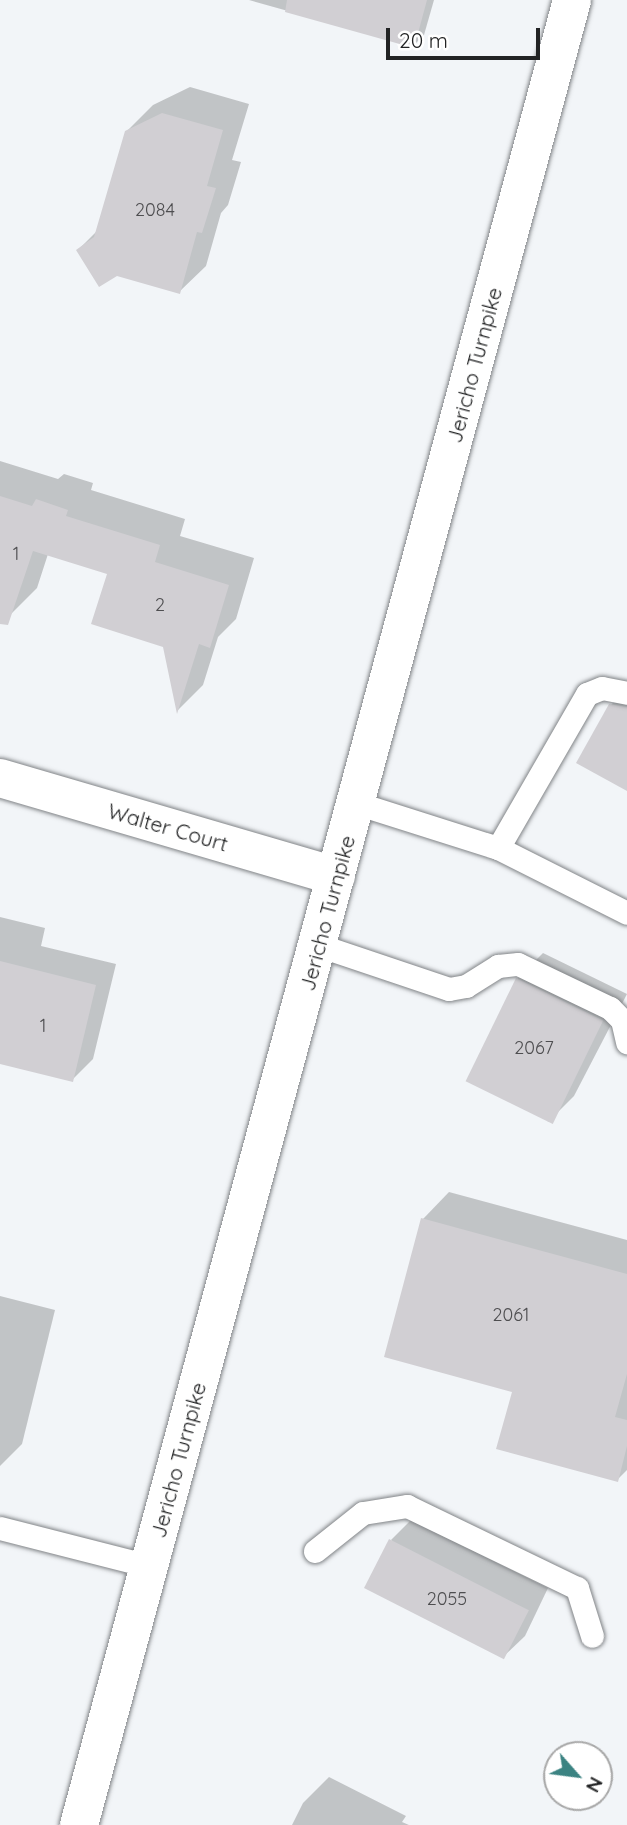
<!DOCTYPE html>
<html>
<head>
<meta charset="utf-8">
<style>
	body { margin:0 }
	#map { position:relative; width:627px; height:1825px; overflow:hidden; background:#f2f5f8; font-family:Quicksand,sans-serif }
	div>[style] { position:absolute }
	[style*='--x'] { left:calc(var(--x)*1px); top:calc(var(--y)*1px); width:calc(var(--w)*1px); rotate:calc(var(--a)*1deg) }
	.shadow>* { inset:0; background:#0003 }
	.building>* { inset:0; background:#d1cfd3; transform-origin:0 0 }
	.roads { filter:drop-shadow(0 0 2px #818487) drop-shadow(0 0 2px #818487) }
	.service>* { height:23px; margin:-11.5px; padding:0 11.5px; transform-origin:11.5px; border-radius:11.5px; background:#fff }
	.minor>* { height:38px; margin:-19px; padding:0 19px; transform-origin:19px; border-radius:19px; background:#fff }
	.primary>* { height:38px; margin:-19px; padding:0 19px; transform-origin:19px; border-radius:19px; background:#fff }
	span { translate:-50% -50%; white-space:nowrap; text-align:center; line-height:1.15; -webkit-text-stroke:5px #fff; paint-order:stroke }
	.number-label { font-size:18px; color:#4e4e50 }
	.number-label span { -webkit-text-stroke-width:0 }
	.street-label { font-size:21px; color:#222324 }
	.north { position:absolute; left:543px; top:1741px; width:70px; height:70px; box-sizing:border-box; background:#fff; border:2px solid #a7a7a7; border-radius:50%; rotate:118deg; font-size:19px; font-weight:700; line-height:28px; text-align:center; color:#222324 }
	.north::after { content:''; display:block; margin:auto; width:24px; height:32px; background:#3b8382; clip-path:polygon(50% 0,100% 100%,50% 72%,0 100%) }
	.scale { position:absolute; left:386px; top:28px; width:154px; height:32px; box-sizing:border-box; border:4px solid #222324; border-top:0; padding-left:9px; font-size:21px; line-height:24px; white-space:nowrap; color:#222324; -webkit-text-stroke:5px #fff; paint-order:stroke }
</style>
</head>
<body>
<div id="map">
	<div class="shadow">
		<i style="clip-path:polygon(249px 0,434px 0,424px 35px,413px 46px)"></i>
		<i style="clip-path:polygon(190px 87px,249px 104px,232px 160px,241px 162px,228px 205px,221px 213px,206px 266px,179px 292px,78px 250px,98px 230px,126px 132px,153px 105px)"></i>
		<i style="clip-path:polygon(0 461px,58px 479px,64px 474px,93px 483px,91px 490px,185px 519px,180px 536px,254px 558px,236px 619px,218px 637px,203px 685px,178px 710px,165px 645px,109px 573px,48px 554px,37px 588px,10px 615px,0 612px)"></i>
		<i style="clip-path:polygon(627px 688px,627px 789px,611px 705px)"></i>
		<i style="clip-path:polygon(0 917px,45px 928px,41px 946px,116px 964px,93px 1059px,72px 1080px,0 1059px)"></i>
		<i style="clip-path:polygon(543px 953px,627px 994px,574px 1096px,548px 1122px,517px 979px)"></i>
		<i style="clip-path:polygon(449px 1192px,627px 1240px,627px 1470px,617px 1480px,514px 1391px,423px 1219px)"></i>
		<i style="clip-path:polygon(0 1296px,55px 1310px,22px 1444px,0 1466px)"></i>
		<i style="clip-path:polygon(411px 1520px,548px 1588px,525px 1636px,504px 1656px,391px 1540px)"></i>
		<i style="clip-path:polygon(329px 1777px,406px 1816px,402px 1822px,409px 1825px,292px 1825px,303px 1803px)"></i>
	</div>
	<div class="building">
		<i style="clip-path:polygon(287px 0,427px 0,414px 48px,285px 12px)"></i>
		<i style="clip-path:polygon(162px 113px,223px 130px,207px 186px,216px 188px,202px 233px,197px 232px,180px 294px,117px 276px,99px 287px,76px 250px,94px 237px,125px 131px)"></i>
		<i style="clip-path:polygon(0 496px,32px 506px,36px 499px,68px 510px,66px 516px,160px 545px,155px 562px,229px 585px,210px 648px,199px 644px,177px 714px,163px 647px,91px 624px,107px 574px,33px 551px,8px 625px,0 624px)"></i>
		<i style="clip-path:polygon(609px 704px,627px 707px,627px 791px,576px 763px)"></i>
		<i style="clip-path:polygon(0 961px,96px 985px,73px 1082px,0 1064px)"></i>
		<i style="left:516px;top:978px;width:97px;height:115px;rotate:26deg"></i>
		<i style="clip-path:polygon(421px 1218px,627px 1274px,627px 1374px,615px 1417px,627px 1420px,627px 1446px,618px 1482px,496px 1449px,512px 1392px,384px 1357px)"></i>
		<i style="left:389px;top:1539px;width:157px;height:55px;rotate:27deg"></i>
	</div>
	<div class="roads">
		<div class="service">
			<i style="--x:356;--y:803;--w:149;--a:17.6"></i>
			<i style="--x:498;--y:848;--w:144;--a:26.7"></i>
			<i style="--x:498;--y:848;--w:178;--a:-60"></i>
			<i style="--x:587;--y:694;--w:16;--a:-22"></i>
			<i style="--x:602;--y:688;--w:25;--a:11"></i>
			<i style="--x:318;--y:945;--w:138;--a:18.6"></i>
			<i style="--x:449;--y:989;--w:17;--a:-10"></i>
			<i style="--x:466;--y:986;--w:38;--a:-32"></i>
			<i style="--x:498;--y:966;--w:20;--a:-6"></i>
			<i style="--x:518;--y:964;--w:102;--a:25.6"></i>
			<i style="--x:610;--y:1008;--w:17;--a:45"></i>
			<i style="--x:622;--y:1020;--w:23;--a:77"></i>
			<i style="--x:0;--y:1528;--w:154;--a:14.3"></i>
			<i style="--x:315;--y:1551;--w:61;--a:-38.4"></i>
			<i style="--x:363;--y:1513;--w:45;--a:-9"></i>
			<i style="--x:407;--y:1506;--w:189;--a:25.8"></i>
			<i style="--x:577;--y:1588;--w:50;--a:72.6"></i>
		</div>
		<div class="minor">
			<i style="--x:0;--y:778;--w:350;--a:16.3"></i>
		</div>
		<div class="primary">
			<i style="--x:79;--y:1825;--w:1890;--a:-74.88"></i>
		</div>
	</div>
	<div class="number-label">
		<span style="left:155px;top:210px">2084</span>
		<span style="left:16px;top:554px">1</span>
		<span style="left:160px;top:605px">2</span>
		<span style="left:43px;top:1026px">1</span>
		<span style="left:534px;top:1048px">2067</span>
		<span style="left:511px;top:1315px">2061</span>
		<span style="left:447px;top:1599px">2055</span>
	</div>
	<div class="street-label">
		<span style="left:474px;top:365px;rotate:-75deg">Jericho Turnpike</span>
		<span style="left:168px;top:827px;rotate:16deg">Walter Court</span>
		<span style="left:327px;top:913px;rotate:-75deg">Jericho Turnpike</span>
		<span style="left:178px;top:1460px;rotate:-75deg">Jericho Turnpike</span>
	</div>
	<div class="north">N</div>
	<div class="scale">20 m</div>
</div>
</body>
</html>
